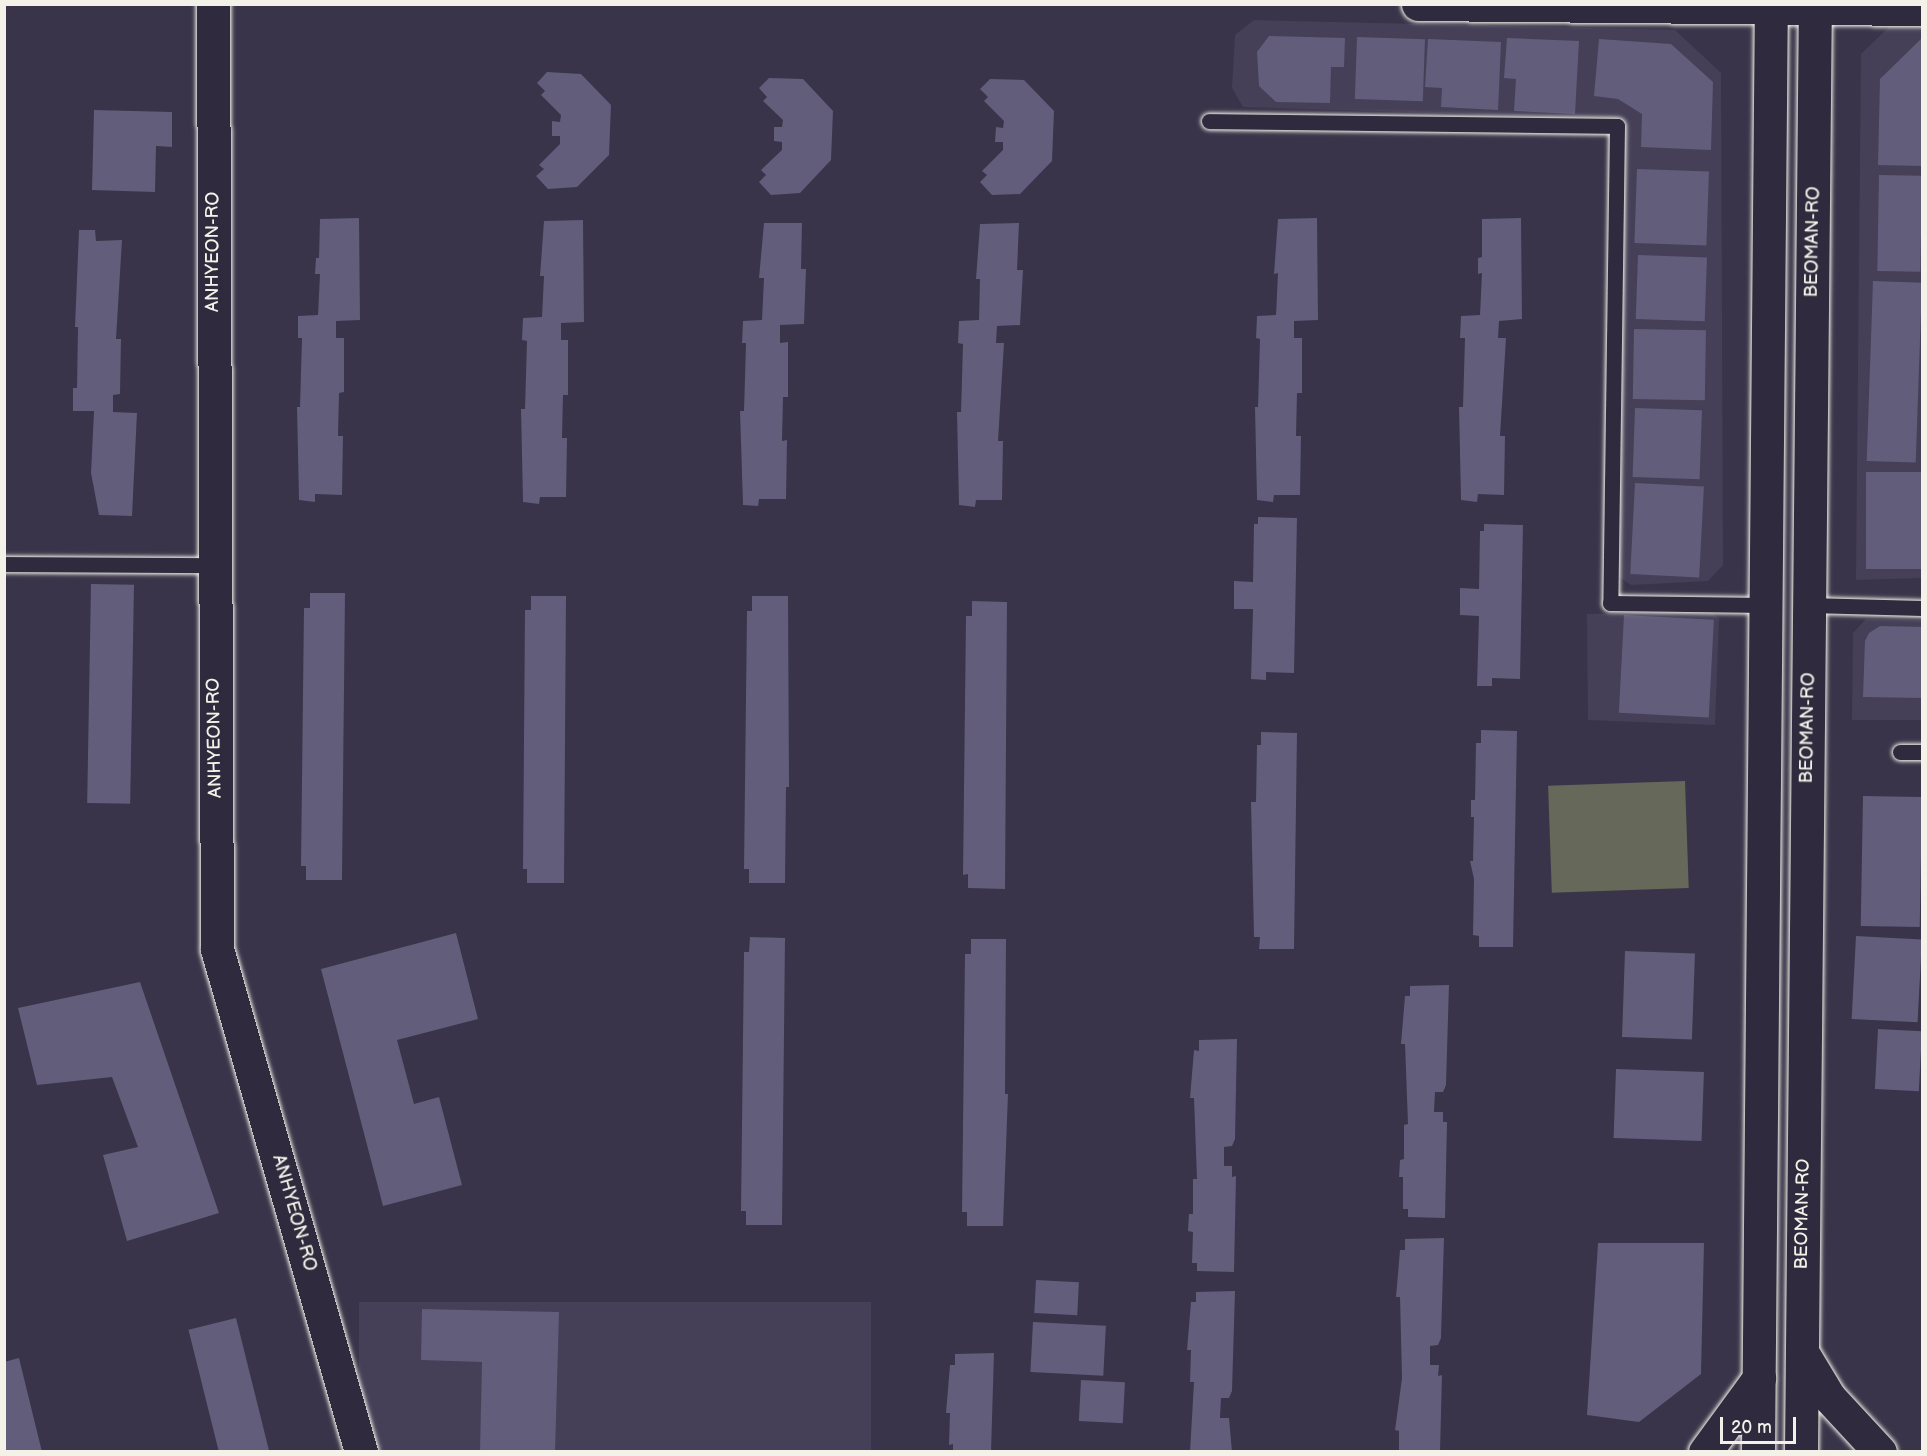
<!DOCTYPE html>
<html>
<head>
<meta charset="utf-8">
<style>
	body { margin:0 }
	#map { position:relative; width:1927px; height:1456px; overflow:hidden; background:#393449; font-family:"Balsamiq Sans",sans-serif }
	div>[style] { position:absolute }
	[style*='--x'] { left:calc(var(--x)*1px); top:calc(var(--y)*1px); width:calc(var(--w)*1px); rotate:calc(var(--a)*1deg) }
	.built>* { inset:0; background:#454058; transform-origin:0 0 }
	.green>* { inset:0; background:#666859; transform-origin:0 0 }
	.building>* { inset:0; background:#615d7b; transform-origin:0 0 }
	.roads { filter:drop-shadow(0 0 2px #f4f1e8) drop-shadow(0 0 2px #f4f1e8) }
	.service>* { height:15px; margin:-7.5px; padding:0 7.5px; transform-origin:7.5px; border-radius:7.5px; background:#2f2a3d }
	.tertiary>* { height:33px; margin:-16.5px; padding:0 16.5px; transform-origin:16.5px; border-radius:16.5px; background:#2f2a3d }
	.secondary>* { height:33px; margin:-16.5px; padding:0 16.5px; transform-origin:16.5px; border-radius:16.5px; background:#2f2a3d }
	span { translate:-50% -50%; white-space:nowrap; text-align:center; line-height:1.15; -webkit-text-stroke:5px #2f2a3d; paint-order:stroke }
	.street-label { font-size:18px; color:#f4f1e8 }
	.frame { position:absolute; inset:0; border:6px solid #f4f1e8; pointer-events:none }
	.scale { position:absolute; left:1720px; top:1417px; width:76px; height:27px; box-sizing:border-box; border:3px solid #f4f1e8; border-top:0; padding-left:8px; font-size:18px; line-height:21px; white-space:nowrap; color:#f4f1e8; -webkit-text-stroke:4px #2f2a3d; paint-order:stroke }
</style>
</head>
<body>
<div id="map">
	<div class="built">
		<i style="clip-path:polygon(1254px 20px,1675px 30px,1721px 73px,1723px 565px,1708px 581px,1631px 585px,1618px 576px,1625px 126px,1614px 118px,1243px 107px,1232px 88px,1235px 35px)"></i>
		<i style="clip-path:polygon(1890px 26px,1922px 27px,1922px 578px,1856px 580px,1861px 54px)"></i>
		<i style="clip-path:polygon(1710px 611px,1719px 618px,1715px 725px,1588px 720px,1587px 614px)"></i>
		<i style="clip-path:polygon(1866px 619px,1922px 620px,1922px 720px,1852px 720px,1853px 633px)"></i>
		<i style="left:359px;top:1302px;width:512px;height:156px"></i>
	</div>
	<div class="green">
		<i style="left:1685px;top:781px;width:107px;height:137px;rotate:88deg"></i>
	</div>
	<div class="building">
		<i style="clip-path:polygon(1269px 36px,1345px 38px,1344px 67px,1331px 67px,1330px 103px,1276px 102px,1259px 86px,1257px 52px)"></i>
		<i style="left:1357px;top:37px;width:68px;height:62px;rotate:2deg"></i>
		<i style="clip-path:polygon(1507px 38px,1579px 41px,1575px 114px,1514px 111px,1516px 79px,1504px 78px)"></i>
		<i style="clip-path:polygon(1922px 38px,1922px 166px,1878px 165px,1880px 79px)"></i>
		<i style="clip-path:polygon(1428px 39px,1501px 42px,1498px 110px,1441px 107px,1442px 88px,1425px 87px)"></i>
		<i style="clip-path:polygon(1599px 39px,1671px 44px,1713px 82px,1711px 150px,1641px 147px,1642px 114px,1618px 99px,1594px 96px)"></i>
		<i style="clip-path:polygon(547px 72px,581px 74px,611px 105px,609px 155px,577px 187px,548px 189px,536px 176px,544px 169px,539px 165px,560px 144px,560px 136px,552px 136px,552px 121px,560px 122px,561px 115px,541px 95px,545px 91px,537px 83px)"></i>
		<i style="clip-path:polygon(769px 78px,803px 79px,833px 111px,831px 160px,800px 193px,771px 195px,759px 182px,766px 175px,761px 170px,782px 150px,782px 142px,774px 141px,774px 127px,782px 127px,783px 120px,763px 101px,767px 97px,759px 88px)"></i>
		<i style="clip-path:polygon(990px 79px,1024px 80px,1054px 111px,1052px 161px,1020px 194px,992px 195px,980px 182px,987px 175px,982px 171px,1003px 150px,1003px 142px,995px 142px,996px 127px,1003px 128px,1004px 121px,984px 101px,988px 97px,980px 89px)"></i>
		<i style="clip-path:polygon(94px 110px,172px 112px,172px 147px,156px 146px,155px 192px,92px 190px)"></i>
		<i style="left:1637px;top:169px;width:72px;height:74px;rotate:2deg"></i>
		<i style="left:1879px;top:175px;width:43px;height:96px;rotate:1deg"></i>
		<i style="clip-path:polygon(359px 218px,360px 320px,336px 321px,336px 338px,344px 338px,344px 392px,339px 393px,338px 436px,343px 436px,342px 495px,315px 494px,315px 502px,299px 500px,297px 407px,300px 407px,302px 338px,298px 338px,298px 316px,318px 315px,320px 274px,315px 274px,316px 258px,319px 258px,320px 219px)"></i>
		<i style="clip-path:polygon(1317px 218px,1318px 320px,1294px 321px,1294px 338px,1302px 338px,1302px 393px,1297px 393px,1296px 436px,1301px 436px,1300px 495px,1274px 495px,1273px 502px,1257px 500px,1255px 407px,1258px 407px,1260px 339px,1256px 338px,1257px 316px,1276px 315px,1278px 273px,1274px 274px,1278px 219px)"></i>
		<i style="clip-path:polygon(1521px 218px,1522px 319px,1499px 321px,1498px 338px,1506px 338px,1500px 436px,1505px 436px,1504px 495px,1478px 494px,1477px 502px,1461px 500px,1459px 407px,1463px 407px,1465px 338px,1460px 338px,1461px 316px,1480px 315px,1482px 273px,1478px 274px,1478px 258px,1482px 257px,1482px 219px)"></i>
		<i style="clip-path:polygon(583px 220px,584px 322px,561px 323px,561px 340px,568px 340px,568px 395px,563px 395px,562px 438px,567px 438px,566px 497px,540px 497px,539px 504px,523px 502px,521px 409px,525px 409px,527px 341px,522px 340px,523px 318px,542px 317px,544px 276px,540px 276px,544px 221px)"></i>
		<i style="clip-path:polygon(764px 223px,802px 223px,801px 269px,806px 269px,804px 324px,780px 325px,780px 343px,788px 342px,788px 397px,783px 397px,782px 441px,787px 440px,786px 499px,759px 499px,758px 506px,743px 505px,740px 411px,744px 411px,746px 343px,742px 343px,743px 321px,762px 320px,764px 278px,759px 278px)"></i>
		<i style="clip-path:polygon(1019px 223px,1017px 270px,1023px 270px,1020px 325px,997px 326px,996px 343px,1004px 343px,998px 441px,1003px 441px,1002px 500px,976px 500px,975px 507px,959px 505px,957px 412px,961px 412px,963px 344px,958px 343px,959px 321px,979px 320px,980px 279px,976px 279px,980px 224px)"></i>
		<i style="clip-path:polygon(79px 230px,95px 230px,96px 241px,122px 240px,116px 339px,121px 339px,120px 394px,113px 395px,113px 412px,137px 413px,132px 516px,99px 515px,91px 473px,94px 411px,73px 411px,73px 388px,77px 388px,78px 327px,75px 327px)"></i>
		<i style="left:1638px;top:255px;width:69px;height:64px;rotate:2deg"></i>
		<i style="left:1873px;top:281px;width:49px;height:180px;rotate:2deg"></i>
		<i style="left:1634px;top:329px;width:72px;height:70px;rotate:1deg"></i>
		<i style="left:1635px;top:408px;width:67px;height:69px;rotate:2deg"></i>
		<i style="left:1866px;top:472px;width:56px;height:97px"></i>
		<i style="left:1635px;top:483px;width:69px;height:91px;rotate:3deg"></i>
		<i style="clip-path:polygon(1258px 517px,1297px 518px,1294px 673px,1266px 672px,1266px 680px,1251px 679px,1253px 609px,1234px 609px,1234px 581px,1253px 582px,1254px 524px,1258px 524px)"></i>
		<i style="clip-path:polygon(1484px 524px,1523px 525px,1520px 679px,1492px 678px,1492px 686px,1477px 686px,1479px 616px,1460px 615px,1460px 588px,1479px 589px,1480px 531px,1484px 531px)"></i>
		<i style="left:91px;top:584px;width:43px;height:219px;rotate:1deg"></i>
		<i style="clip-path:polygon(310px 593px,345px 593px,342px 880px,306px 880px,306px 866px,301px 866px,304px 608px,310px 608px)"></i>
		<i style="clip-path:polygon(531px 596px,566px 596px,564px 883px,527px 883px,527px 869px,523px 869px,525px 610px,531px 610px)"></i>
		<i style="clip-path:polygon(752px 596px,788px 596px,789px 787px,786px 787px,785px 883px,749px 883px,749px 869px,744px 869px,747px 611px,752px 611px)"></i>
		<i style="clip-path:polygon(972px 601px,1007px 602px,1005px 889px,968px 888px,968px 874px,963px 875px,966px 616px,972px 616px)"></i>
		<i style="left:1624px;top:615px;width:90px;height:98px;rotate:3deg"></i>
		<i style="clip-path:polygon(1880px 626px,1922px 627px,1922px 698px,1863px 697px,1865px 641px,1869px 633px)"></i>
		<i style="clip-path:polygon(1481px 730px,1517px 731px,1513px 947px,1479px 947px,1479px 936px,1473px 935px,1474px 879px,1470px 861px,1473px 861px,1474px 817px,1471px 817px,1471px 800px,1475px 800px,1476px 743px,1481px 743px)"></i>
		<i style="clip-path:polygon(1261px 732px,1297px 733px,1294px 949px,1259px 949px,1260px 937px,1254px 937px,1251px 802px,1256px 802px,1257px 745px,1261px 745px)"></i>
		<i style="left:1863px;top:796px;width:59px;height:130px;rotate:1deg"></i>
		<i style="clip-path:polygon(456px 933px,478px 1019px,397px 1040px,414px 1104px,439px 1097px,462px 1185px,383px 1206px,321px 969px)"></i>
		<i style="left:1856px;top:936px;width:66px;height:83px;rotate:3deg"></i>
		<i style="clip-path:polygon(750px 937px,785px 938px,782px 1225px,746px 1225px,746px 1211px,741px 1211px,744px 952px,749px 952px)"></i>
		<i style="clip-path:polygon(971px 939px,1006px 939px,1005px 1094px,1008px 1094px,1003px 1226px,967px 1226px,967px 1212px,962px 1212px,965px 954px,971px 954px)"></i>
		<i style="left:1625px;top:951px;width:70px;height:86px;rotate:2deg"></i>
		<i style="clip-path:polygon(140px 982px,219px 1213px,127px 1241px,103px 1155px,138px 1147px,112px 1077px,37px 1085px,18px 1008px)"></i>
		<i style="clip-path:polygon(1449px 985px,1446px 1085px,1443px 1092px,1435px 1092px,1434px 1112px,1443px 1112px,1443px 1122px,1447px 1122px,1445px 1218px,1408px 1217px,1408px 1209px,1403px 1209px,1403px 1177px,1399px 1177px,1400px 1160px,1404px 1159px,1404px 1125px,1408px 1124px,1405px 1044px,1401px 1044px,1405px 996px,1410px 996px,1410px 986px)"></i>
		<i style="left:1878px;top:1029px;width:44px;height:60px;rotate:3deg"></i>
		<i style="clip-path:polygon(1237px 1039px,1235px 1139px,1232px 1146px,1224px 1147px,1224px 1166px,1232px 1166px,1232px 1177px,1236px 1176px,1234px 1272px,1197px 1271px,1197px 1263px,1192px 1263px,1193px 1232px,1188px 1231px,1189px 1214px,1193px 1214px,1193px 1179px,1197px 1179px,1194px 1098px,1190px 1098px,1194px 1050px,1199px 1051px,1199px 1040px)"></i>
		<i style="left:1616px;top:1069px;width:88px;height:69px;rotate:2deg"></i>
		<i style="clip-path:polygon(1444px 1238px,1441px 1338px,1438px 1345px,1430px 1346px,1430px 1365px,1439px 1365px,1438px 1376px,1442px 1375px,1440px 1452px,1399px 1452px,1399px 1431px,1395px 1430px,1402px 1378px,1400px 1297px,1396px 1297px,1400px 1250px,1405px 1250px,1405px 1239px)"></i>
		<i style="clip-path:polygon(1598px 1243px,1704px 1243px,1701px 1374px,1639px 1422px,1587px 1415px)"></i>
		<i style="left:1036px;top:1280px;width:43px;height:33px;rotate:3deg"></i>
		<i style="clip-path:polygon(1235px 1291px,1232px 1391px,1229px 1398px,1221px 1398px,1220px 1418px,1229px 1418px,1232px 1452px,1190px 1452px,1194px 1382px,1190px 1382px,1191px 1350px,1187px 1350px,1191px 1302px,1196px 1302px,1196px 1292px)"></i>
		<i style="clip-path:polygon(422px 1309px,559px 1312px,555px 1452px,480px 1452px,482px 1362px,421px 1360px)"></i>
		<i style="left:236px;top:1318px;width:138px;height:49px;rotate:76deg"></i>
		<i style="left:1033px;top:1322px;width:73px;height:50px;rotate:3deg"></i>
		<i style="clip-path:polygon(994px 1353px,991px 1452px,953px 1452px,953px 1444px,949px 1445px,950px 1413px,946px 1413px,950px 1365px,955px 1365px,955px 1354px)"></i>
		<i style="clip-path:polygon(19px 1358px,42px 1452px,4px 1452px,4px 1362px)"></i>
		<i style="left:1081px;top:1380px;width:44px;height:41px;rotate:3deg"></i>
	</div>
	<div class="roads">
		<div class="service">
			<i style="--x:1209;--y:121;--w:408;--a:0.7"></i>
			<i style="--x:1617;--y:126;--w:477;--a:90.8"></i>
			<i style="--x:1610;--y:603;--w:156;--a:0.7"></i>
			<i style="--x:4;--y:564;--w:210;--a:0.3"></i>
			<i style="--x:1809;--y:605;--w:113;--a:1.5"></i>
			<i style="--x:1900;--y:752;--w:22;--a:0"></i>
		</div>
		<div class="tertiary">
			<i style="--x:213;--y:4;--w:945;--a:89.76"></i>
			<i style="--x:217;--y:949;--w:523;--a:74.02"></i>
			<i style="--x:1418;--y:4;--w:504;--a:0.57"></i>
		</div>
		<div class="secondary">
			<i style="--x:1802;--y:1352;--w:52;--a:59"></i>
			<i style="--x:1829;--y:1397;--w:75;--a:47.2"></i>
			<i style="--x:1705;--y:1452;--w:92;--a:-53.9"></i>
			<i style="--x:1758;--y:1452;--w:1448;--a:-89.49"></i>
			<i style="--x:1801;--y:1452;--w:1448;--a:-89.45"></i>
		</div>
	</div>
	<div class="street-label">
		<span style="left:1813px;top:242px;rotate:-89deg">BEOMAN-RO</span>
		<span style="left:213px;top:252px;rotate:-90deg">ANHYEON-RO</span>
		<span style="left:1808px;top:728px;rotate:-89deg">BEOMAN-RO</span>
		<span style="left:215px;top:738px;rotate:-91deg">ANHYEON-RO</span>
		<span style="left:294px;top:1213px;rotate:74deg">ANHYEON-RO</span>
		<span style="left:1803px;top:1214px;rotate:-89deg">BEOMAN-RO</span>
	</div>
	<div class="frame"></div>
	<div class="scale">20 m</div>
</div>
</body>
</html>
